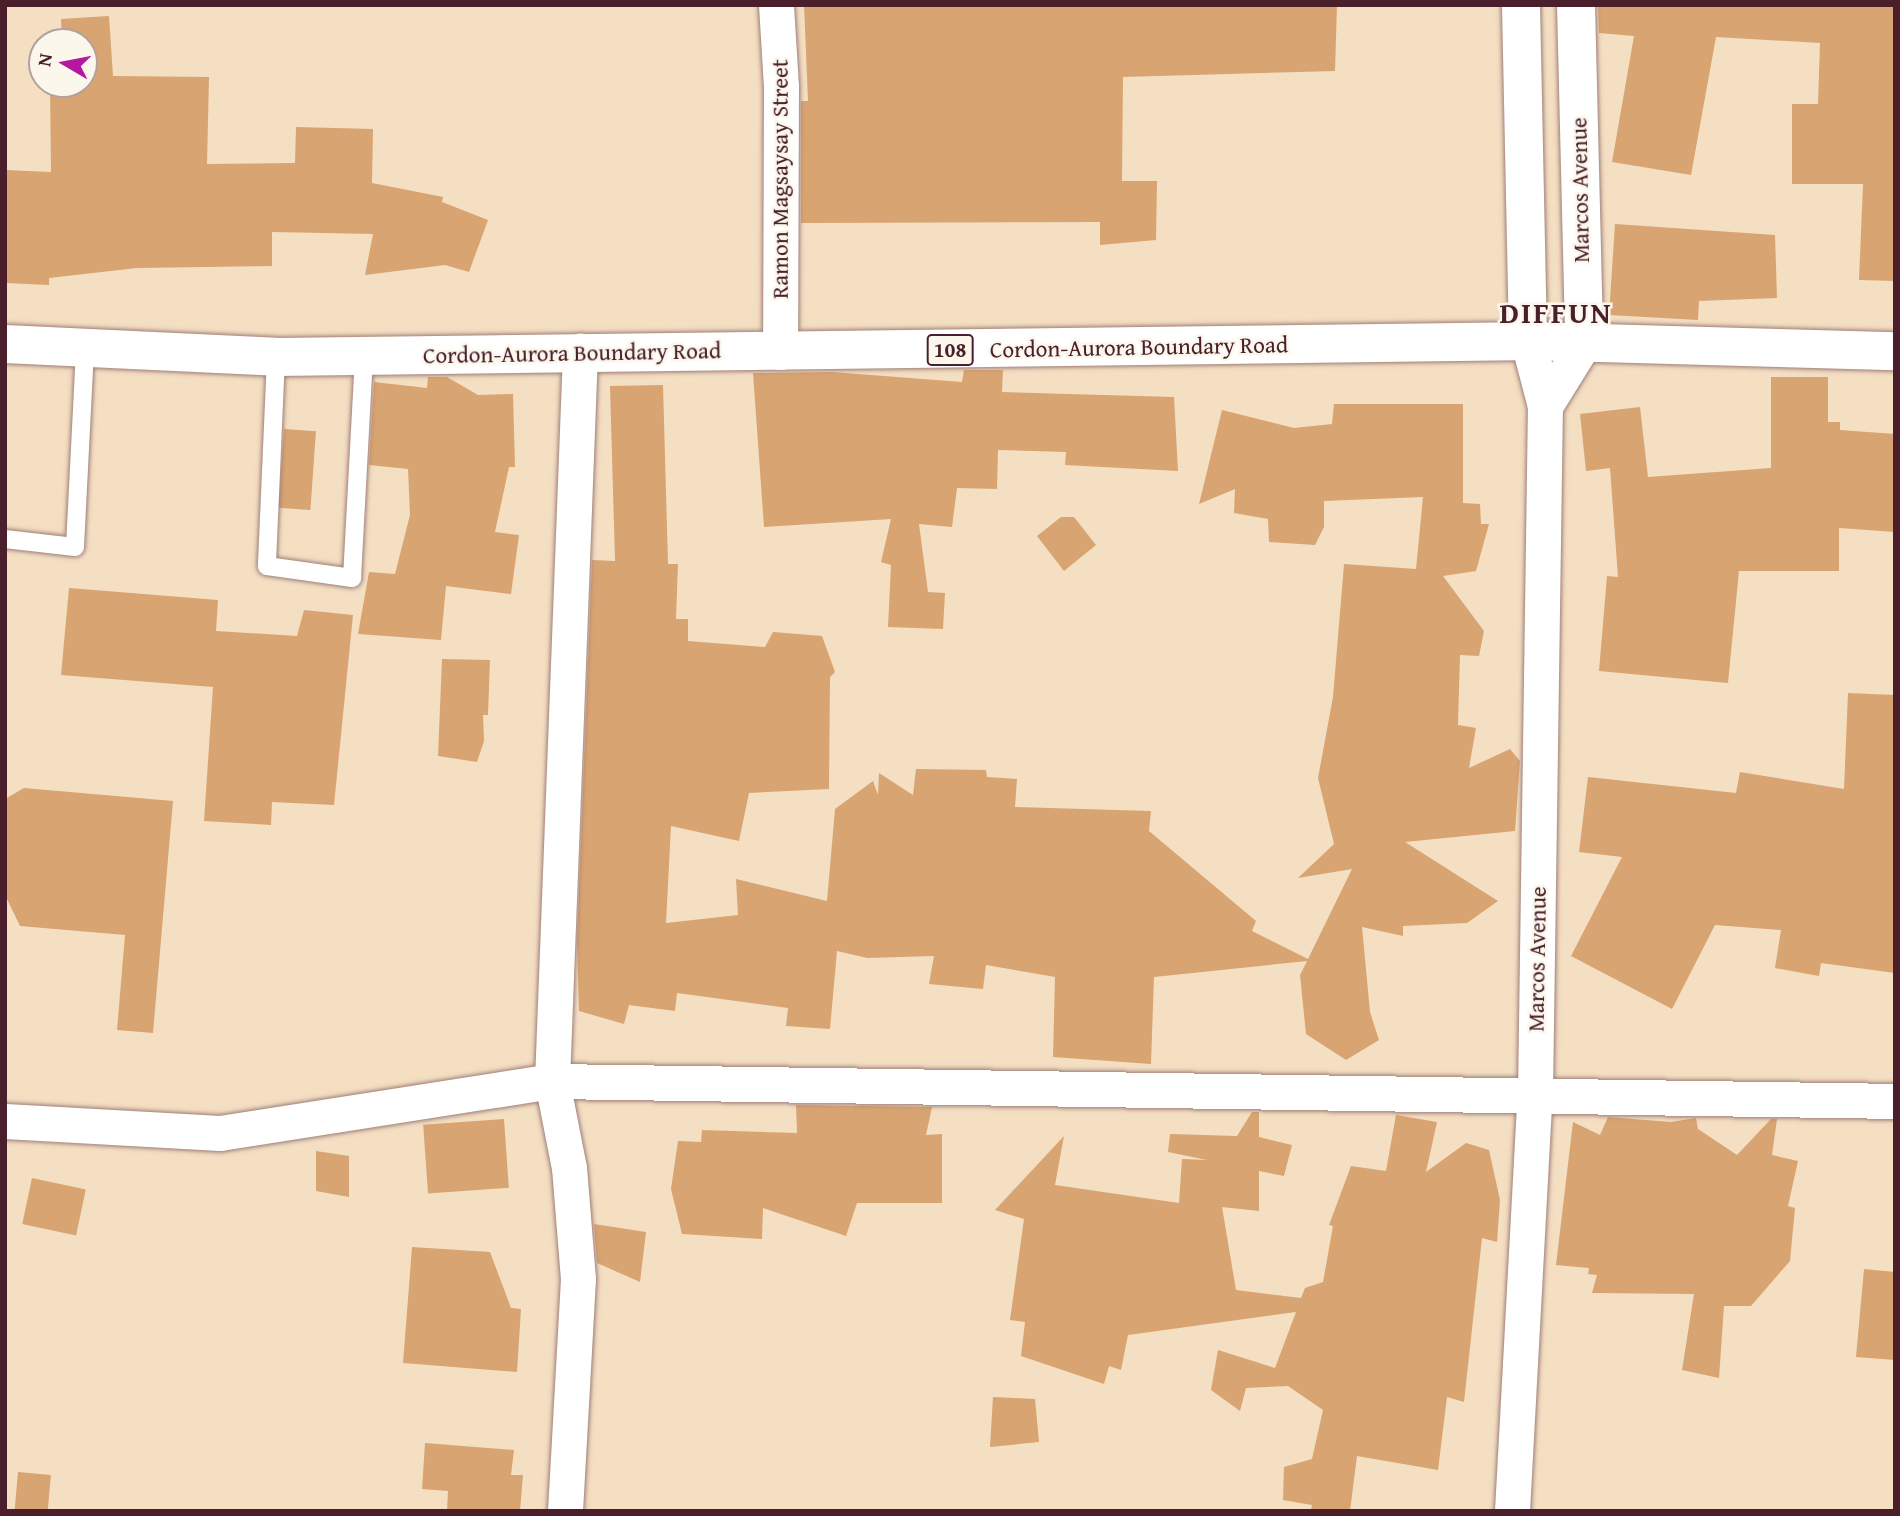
<!DOCTYPE html>
<html>
<head>
<meta charset="utf-8">
<style>
	body { margin:0 }
	#map { position:relative; width:1900px; height:1516px; overflow:hidden; background:#f4dfc3; font-family:"Gentium Book Plus",serif }
	div>[style] { position:absolute }
	[style*='--x'] { left:calc(var(--x)*1px); top:calc(var(--y)*1px); width:calc(var(--w)*1px); rotate:calc(var(--a)*1deg) }
	.building>* { inset:0; background:#d8a471; transform-origin:0 0 }
	.roads { filter:drop-shadow(0 0 2px #9f7f77) drop-shadow(0 0 2px #9f7f77) }
	.lane>* { height:18px; margin:-9px; padding:0 9px; transform-origin:9px; border-radius:9px; background:#fff }
	.street>* { height:35px; margin:-17.5px; padding:0 17.5px; transform-origin:17.5px; border-radius:17.5px; background:#fff }
	.secondary>* { height:38px; margin:-19px; padding:0 19px; transform-origin:19px; border-radius:19px; background:#fff }
	.primary>* { height:38px; margin:-19px; padding:0 19px; transform-origin:19px; border-radius:19px; background:#fff }
	span { translate:-50% -50%; white-space:nowrap; text-align:center; line-height:1.15; -webkit-text-stroke:5px #fbf7ec; paint-order:stroke }
	.shield-label span { padding:2px 5px; background:#fbf7ec; border:2px solid; border-radius:5px; -webkit-text-stroke-width:0 }
	.shield-label { font-size:21px; color:#4a1f2b; font-weight:700 }
	.street-label { font-size:23px; color:#4a1f2b }
	.district-label { font-size:30px; color:#4a1f2b; font-weight:700; letter-spacing:2px }
	.frame { position:absolute; inset:0; border:7px solid #4a1f2b; pointer-events:none }
	.north { position:absolute; left:28px; top:28px; width:70px; height:70px; box-sizing:border-box; background:#fbf7ec; border:2px solid #b4a19f; border-radius:50%; rotate:280deg; font-size:19px; font-weight:700; line-height:28px; text-align:center; color:#4a1f2b }
	.north::after { content:''; display:block; margin:auto; width:24px; height:32px; background:#b5179e; clip-path:polygon(50% 0,100% 100%,50% 72%,0 100%) }
</style>
</head>
<body>
<div id="map">
	<div class="building">
		<i style="clip-path:polygon(804px 5px,1337px 5px,1335px 71px,1123px 77px,1122px 181px,1157px 181px,1156px 240px,1100px 245px,1100px 222px,801px 223px,801px 101px,808px 101px)"></i>
		<i style="clip-path:polygon(1598px 5px,1895px 5px,1895px 281px,1859px 280px,1863px 184px,1792px 184px,1792px 104px,1818px 104px,1820px 43px,1716px 37px,1691px 175px,1612px 162px,1634px 36px,1599px 33px)"></i>
		<i style="clip-path:polygon(109px 16px,113px 76px,209px 77px,207px 164px,295px 163px,296px 127px,373px 129px,372px 183px,443px 197px,442px 202px,488px 220px,469px 272px,445px 265px,365px 275px,373px 234px,272px 232px,272px 266px,137px 268px,49px 278px,49px 285px,5px 283px,5px 170px,51px 172px,50px 84px,84px 84px,84px 42px,62px 42px,61px 19px)"></i>
		<i style="clip-path:polygon(1615px 224px,1775px 235px,1777px 298px,1699px 301px,1698px 320px,1609px 315px)"></i>
		<i style="clip-path:polygon(964px 370px,1003px 370px,1002px 392px,1174px 397px,1178px 471px,1065px 465px,1066px 452px,998px 450px,997px 489px,957px 488px,952px 527px,919px 524px,928px 592px,945px 593px,943px 629px,888px 627px,891px 565px,881px 562px,891px 519px,764px 527px,753px 373px,832px 372px,962px 382px)"></i>
		<i style="clip-path:polygon(428px 377px,447px 377px,478px 395px,513px 394px,515px 467px,509px 467px,495px 532px,519px 535px,511px 594px,446px 586px,441px 640px,358px 634px,369px 572px,395px 574px,410px 515px,408px 469px,369px 465px,374px 382px,427px 388px)"></i>
		<i style="clip-path:polygon(1771px 377px,1828px 377px,1828px 422px,1840px 422px,1840px 430px,1895px 434px,1895px 532px,1839px 528px,1839px 571px,1739px 571px,1728px 683px,1599px 671px,1607px 576px,1618px 577px,1610px 468px,1586px 471px,1580px 414px,1640px 407px,1648px 477px,1771px 468px)"></i>
		<i style="clip-path:polygon(663px 385px,668px 564px,678px 564px,676px 619px,688px 619px,688px 641px,765px 647px,773px 632px,822px 636px,835px 672px,830px 677px,829px 789px,749px 793px,739px 841px,671px 826px,666px 923px,738px 915px,736px 879px,827px 901px,835px 809px,873px 781px,878px 795px,879px 773px,913px 795px,916px 769px,986px 770px,987px 777px,1017px 779px,1015px 807px,1151px 811px,1149px 831px,1256px 921px,1252px 931px,1308px 959px,1352px 869px,1298px 878px,1334px 844px,1318px 778px,1333px 697px,1344px 564px,1416px 569px,1423px 497px,1324px 501px,1324px 527px,1315px 545px,1269px 542px,1268px 519px,1234px 513px,1235px 489px,1199px 504px,1222px 410px,1294px 428px,1332px 424px,1334px 404px,1463px 404px,1463px 503px,1480px 504px,1481px 524px,1489px 524px,1476px 571px,1443px 576px,1484px 631px,1479px 656px,1460px 655px,1458px 725px,1476px 728px,1469px 768px,1510px 749px,1520px 761px,1515px 831px,1405px 842px,1498px 901px,1467px 923px,1403px 926px,1403px 936px,1362px 927px,1370px 1012px,1379px 1040px,1346px 1060px,1306px 1034px,1300px 975px,1307px 961px,1154px 977px,1151px 1064px,1053px 1057px,1055px 977px,986px 965px,983px 989px,929px 984px,934px 956px,867px 958px,837px 951px,830px 1029px,786px 1026px,788px 1008px,677px 993px,675px 1011px,629px 1005px,624px 1024px,579px 1011px,577px 943px,592px 560px,615px 561px,610px 386px)"></i>
		<i style="left:284px;top:429px;width:32px;height:79px;rotate:4deg"></i>
		<i style="clip-path:polygon(1061px 517px,1074px 517px,1096px 545px,1064px 571px,1037px 536px)"></i>
		<i style="clip-path:polygon(69px 588px,218px 600px,216px 631px,297px 636px,304px 610px,353px 615px,334px 805px,272px 802px,271px 825px,204px 821px,213px 687px,61px 675px)"></i>
		<i style="clip-path:polygon(442px 659px,490px 660px,488px 715px,483px 715px,484px 741px,477px 762px,438px 756px)"></i>
		<i style="clip-path:polygon(1848px 693px,1895px 695px,1895px 973px,1821px 963px,1819px 976px,1775px 968px,1781px 930px,1715px 925px,1672px 1009px,1571px 956px,1622px 857px,1579px 852px,1588px 777px,1736px 793px,1740px 772px,1844px 789px)"></i>
		<i style="clip-path:polygon(24px 788px,173px 801px,153px 1033px,117px 1030px,125px 935px,20px 926px,5px 895px,5px 799px)"></i>
		<i style="clip-path:polygon(796px 1105px,932px 1107px,926px 1135px,942px 1134px,942px 1203px,857px 1203px,846px 1236px,763px 1208px,762px 1239px,682px 1234px,671px 1189px,678px 1141px,701px 1142px,702px 1130px,797px 1133px)"></i>
		<i style="clip-path:polygon(1252px 1112px,1259px 1112px,1259px 1137px,1292px 1145px,1284px 1176px,1259px 1171px,1259px 1211px,1222px 1207px,1236px 1290px,1301px 1298px,1305px 1288px,1323px 1282px,1333px 1226px,1329px 1225px,1351px 1166px,1386px 1171px,1396px 1115px,1437px 1122px,1426px 1172px,1466px 1143px,1489px 1150px,1500px 1200px,1497px 1242px,1482px 1238px,1464px 1402px,1447px 1397px,1438px 1470px,1357px 1456px,1350px 1511px,1311px 1511px,1312px 1505px,1283px 1500px,1284px 1467px,1312px 1459px,1323px 1410px,1288px 1386px,1246px 1388px,1240px 1411px,1211px 1390px,1218px 1350px,1275px 1368px,1296px 1312px,1128px 1335px,1121px 1370px,1109px 1366px,1104px 1384px,1021px 1356px,1025px 1322px,1010px 1320px,1024px 1219px,995px 1210px,1064px 1136px,1055px 1185px,1179px 1203px,1182px 1159px,1207px 1160px,1168px 1152px,1170px 1134px,1237px 1136px)"></i>
		<i style="clip-path:polygon(1608px 1117px,1671px 1122px,1696px 1118px,1698px 1129px,1737px 1155px,1771px 1119px,1777px 1119px,1772px 1155px,1798px 1161px,1788px 1206px,1795px 1208px,1790px 1261px,1751px 1306px,1724px 1306px,1719px 1378px,1682px 1370px,1694px 1294px,1592px 1293px,1597px 1275px,1588px 1274px,1589px 1268px,1556px 1265px,1573px 1122px,1600px 1135px)"></i>
		<i style="left:504px;top:1119px;width:69px;height:81px;rotate:86deg"></i>
		<i style="clip-path:polygon(316px 1151px,349px 1156px,349px 1197px,316px 1191px)"></i>
		<i style="left:32px;top:1178px;width:55px;height:47px;rotate:12deg"></i>
		<i style="clip-path:polygon(594px 1224px,646px 1232px,640px 1282px,597px 1263px)"></i>
		<i style="clip-path:polygon(412px 1247px,490px 1252px,511px 1308px,521px 1309px,517px 1372px,403px 1363px)"></i>
		<i style="clip-path:polygon(1864px 1269px,1895px 1272px,1895px 1360px,1856px 1357px)"></i>
		<i style="clip-path:polygon(993px 1397px,1035px 1399px,1039px 1442px,990px 1447px)"></i>
		<i style="clip-path:polygon(425px 1443px,514px 1450px,511px 1475px,523px 1475px,520px 1511px,447px 1511px,448px 1491px,422px 1489px)"></i>
		<i style="left:18px;top:1472px;width:33px;height:39px;rotate:5deg"></i>
	</div>
	<div class="roads">
		<div class="lane">
			<i style="--x:276;--y:357;--w:209;--a:92.5"></i>
			<i style="--x:267;--y:566;--w:86;--a:8"></i>
			<i style="--x:352;--y:578;--w:222;--a:-86.9"></i>
			<i style="--x:5;--y:539;--w:70;--a:6.5"></i>
			<i style="--x:75;--y:547;--w:199;--a:-87.1"></i>
		</div>
		<div class="street">
			<i style="--x:776;--y:5;--w:82;--a:86.5"></i>
			<i style="--x:781;--y:87;--w:265;--a:90.2"></i>
			<i style="--x:1545;--y:406;--w:74;--a:-58.2"></i>
			<i style="--x:5;--y:1121;--w:215;--a:3.2"></i>
			<i style="--x:220;--y:1133;--w:336;--a:-8.9"></i>
			<i style="--x:552;--y:1081;--w:1343;--a:0.85"></i>
			<i style="--x:565;--y:1511;--w:232;--a:-86.8"></i>
			<i style="--x:578;--y:1279;--w:111;--a:-94.6"></i>
			<i style="--x:569;--y:1168;--w:89;--a:-101.1"></i>
			<i style="--x:552;--y:1081;--w:731;--a:-87.8"></i>
			<i style="--x:1512;--y:1511;--w:419;--a:-86.9"></i>
			<i style="--x:1535;--y:1093;--w:687;--a:-89.17"></i>
			<i style="--x:1545;--y:406;--w:67;--a:-104.7"></i>
		</div>
		<div class="secondary">
			<i style="--x:1521;--y:5;--w:336;--a:88.8"></i>
			<i style="--x:1576;--y:5;--w:338;--a:88.6"></i>
		</div>
		<div class="primary">
			<i style="--x:5;--y:344;--w:271;--a:2.7"></i>
			<i style="--x:276;--y:357;--w:1252;--a:-0.73"></i>
			<i style="--x:1528;--y:341;--w:367;--a:1.6"></i>
		</div>
	</div>
	<div class="shield-label">
		<span style="left:950px;top:350px">108</span>
	</div>
	<div class="street-label">
		<span style="left:780px;top:179px;rotate:-90deg">Ramon Magsaysay Street</span>
		<span style="left:1580px;top:190px;rotate:-91deg">Marcos Avenue</span>
		<span style="left:1139px;top:347px;rotate:-1deg">Cordon-Aurora Boundary Road</span>
		<span style="left:572px;top:353px;rotate:-1deg">Cordon-Aurora Boundary Road</span>
		<span style="left:1537px;top:959px;rotate:-89deg">Marcos Avenue</span>
	</div>
	<div class="district-label">
		<span style="left:1556px;top:312px">DIFFUN</span>
	</div>
	<div class="frame"></div>
	<div class="north">N</div>
</div>
</body>
</html>
